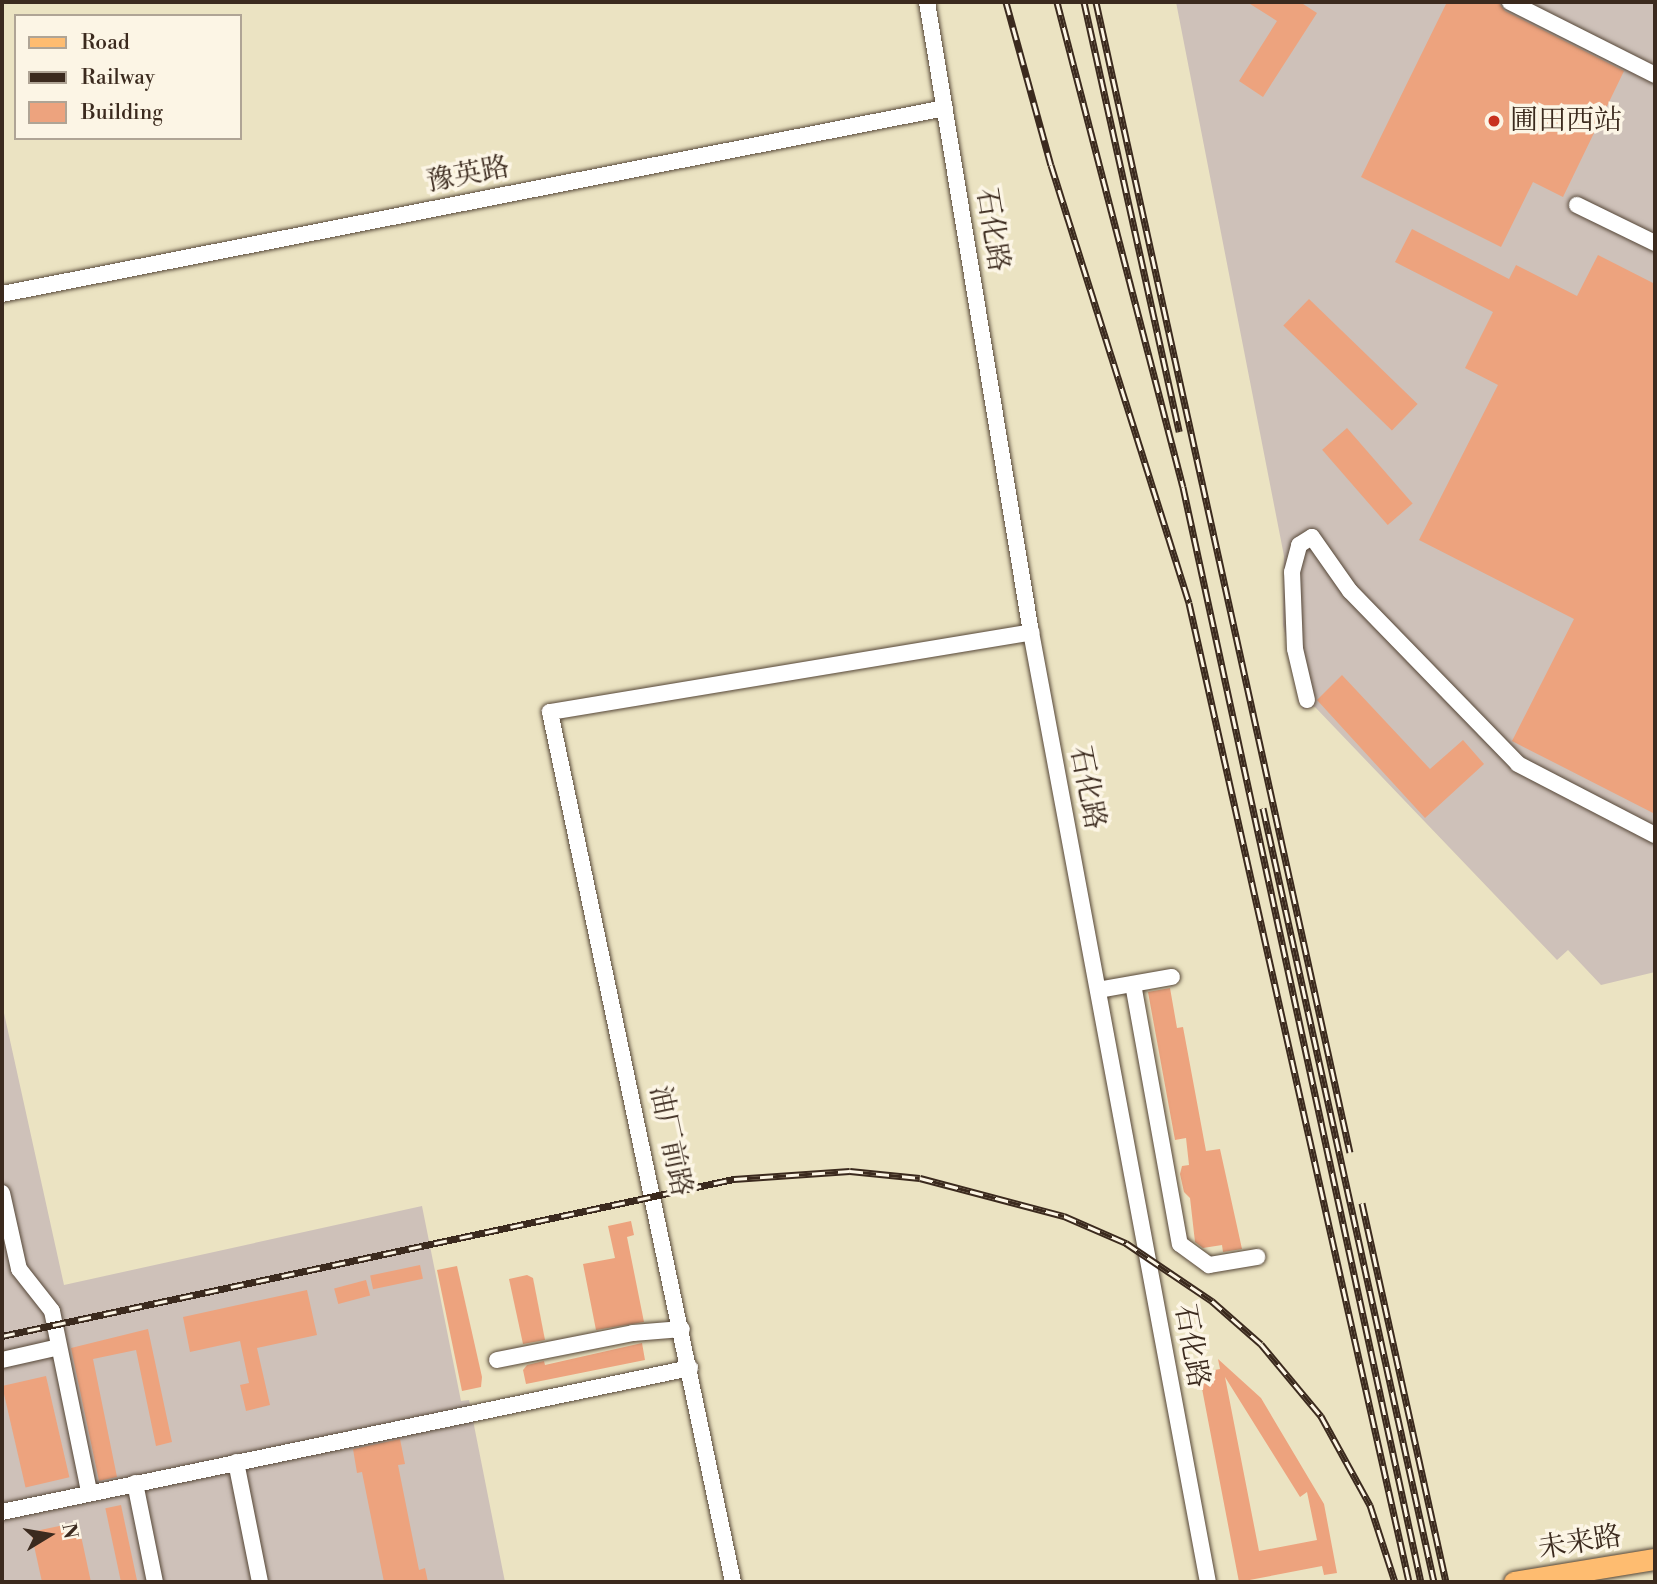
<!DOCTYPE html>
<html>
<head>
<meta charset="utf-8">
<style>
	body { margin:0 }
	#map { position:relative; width:1657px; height:1584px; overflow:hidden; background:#ebe3c2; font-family:"Libre Bodoni","Noto Serif SC",serif }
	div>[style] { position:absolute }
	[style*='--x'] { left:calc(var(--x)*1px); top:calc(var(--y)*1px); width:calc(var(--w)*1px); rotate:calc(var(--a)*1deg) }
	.industrial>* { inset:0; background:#cec1b9 }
	.building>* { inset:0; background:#eda37e; transform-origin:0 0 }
	.roads { filter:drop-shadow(0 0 2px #554637) drop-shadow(0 0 2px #554637) }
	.minor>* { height:16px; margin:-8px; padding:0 8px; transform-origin:8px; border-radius:8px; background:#fff }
	.major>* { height:21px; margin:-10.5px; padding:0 10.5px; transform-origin:10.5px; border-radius:10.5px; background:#febc70 }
	.rail>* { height:7px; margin-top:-3.5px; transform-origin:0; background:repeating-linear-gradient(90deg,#fcf5e5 0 13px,#3b2a1e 0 26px); box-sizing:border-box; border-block:2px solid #3b2a1e }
	.dots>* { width:19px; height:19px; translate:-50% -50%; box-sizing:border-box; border:4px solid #fcf5e5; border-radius:50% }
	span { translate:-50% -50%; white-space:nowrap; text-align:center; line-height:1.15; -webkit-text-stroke:7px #fcf5e5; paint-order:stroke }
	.poi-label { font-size:28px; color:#3b2a1e }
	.left { translate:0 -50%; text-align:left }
	.street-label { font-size:28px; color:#3b2a1e }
	.frame { position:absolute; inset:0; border:4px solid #3b2a1e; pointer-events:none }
	.legend { position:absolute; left:14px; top:14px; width:228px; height:126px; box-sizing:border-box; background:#fcf5e5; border:2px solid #afa495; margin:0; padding:9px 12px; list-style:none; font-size:21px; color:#3b2a1e }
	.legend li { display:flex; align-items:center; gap:14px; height:35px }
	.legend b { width:35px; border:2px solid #afa495 }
	.north { position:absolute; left:14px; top:1500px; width:70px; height:70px; -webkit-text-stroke:5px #fcf5e5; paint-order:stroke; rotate:79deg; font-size:19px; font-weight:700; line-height:28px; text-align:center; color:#3b2a1e }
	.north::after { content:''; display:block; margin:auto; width:24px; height:32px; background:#3b2a1e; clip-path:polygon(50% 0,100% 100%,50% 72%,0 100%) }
</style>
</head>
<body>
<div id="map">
	<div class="industrial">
		<i style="clip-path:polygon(1176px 2px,1655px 2px,1655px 972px,1601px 985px,1568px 950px,1557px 960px,1315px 707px,1303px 709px,1283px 625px,1284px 556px)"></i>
		<i style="clip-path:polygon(2px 1004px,64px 1285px,422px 1206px,461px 1401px,469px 1400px,505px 1582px,2px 1582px)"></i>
	</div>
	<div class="building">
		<i style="clip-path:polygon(1247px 2px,1300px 2px,1317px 13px,1263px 97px,1239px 81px,1277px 21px)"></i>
		<i style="clip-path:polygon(1447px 2px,1498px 2px,1505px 11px,1624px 71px,1563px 197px,1533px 182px,1501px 247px,1361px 177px)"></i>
		<i style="clip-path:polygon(1412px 229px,1509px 279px,1516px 265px,1577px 296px,1598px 255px,1655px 284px,1655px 814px,1512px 741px,1574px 619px,1419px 540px,1498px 385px,1465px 368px,1493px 312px,1395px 262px)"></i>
		<i style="left:1309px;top:299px;width:151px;height:37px;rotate:44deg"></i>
		<i style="left:1347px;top:428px;width:100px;height:33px;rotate:49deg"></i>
		<i style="clip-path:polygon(1342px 675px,1430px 769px,1463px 740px,1484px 764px,1425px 818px,1317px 700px)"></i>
		<i style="clip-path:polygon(1170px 988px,1177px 1028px,1183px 1027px,1206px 1151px,1220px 1149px,1242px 1249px,1223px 1252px,1222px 1245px,1203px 1248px,1195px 1242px,1190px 1198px,1184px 1192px,1180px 1174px,1182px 1166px,1189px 1165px,1186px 1138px,1175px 1140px,1148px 992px)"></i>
		<i style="clip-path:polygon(631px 1221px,634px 1235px,627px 1237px,644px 1322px,596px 1330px,583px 1264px,615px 1258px,608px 1226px)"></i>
		<i style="left:420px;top:1265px;width:14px;height:51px;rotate:78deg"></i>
		<i style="clip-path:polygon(457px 1266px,482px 1377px,481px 1387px,462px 1391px,437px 1270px)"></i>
		<i style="clip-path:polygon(527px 1275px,533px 1278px,545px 1340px,523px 1344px,509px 1279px)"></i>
		<i style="left:366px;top:1280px;width:16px;height:33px;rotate:75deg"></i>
		<i style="clip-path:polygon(307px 1290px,317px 1335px,257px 1348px,270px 1405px,246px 1411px,240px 1385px,249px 1383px,240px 1341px,190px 1352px,183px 1317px)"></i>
		<i style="clip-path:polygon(148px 1329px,172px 1442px,156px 1446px,136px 1350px,93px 1359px,117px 1477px,99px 1481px,71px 1348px)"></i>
		<i style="clip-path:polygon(642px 1343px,645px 1360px,526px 1384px,523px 1370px,527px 1365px,544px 1361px,545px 1365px)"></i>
		<i style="clip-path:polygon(evenodd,1218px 1359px,1261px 1398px,1324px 1504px,1337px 1573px,1324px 1575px,1322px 1566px,1239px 1582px,1199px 1373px,1220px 1369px,1218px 1359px,1225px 1377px,1300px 1497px,1307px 1492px,1317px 1540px,1259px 1551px,1225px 1377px)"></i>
		<i style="left:46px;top:1376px;width:104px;height:45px;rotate:77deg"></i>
		<i style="clip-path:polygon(400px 1439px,405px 1464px,398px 1465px,419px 1570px,425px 1568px,428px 1582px,384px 1582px,362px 1472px,357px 1473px,353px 1449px)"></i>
		<i style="left:121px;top:1505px;width:79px;height:16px;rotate:78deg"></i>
		<i style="clip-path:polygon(78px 1522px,91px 1582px,42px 1582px,31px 1532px)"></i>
	</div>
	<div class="roads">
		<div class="minor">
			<i style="--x:927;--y:2;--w:639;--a:80.63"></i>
			<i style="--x:1031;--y:632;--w:966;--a:79.45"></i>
			<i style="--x:1510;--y:2;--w:162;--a:26.7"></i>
			<i style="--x:1577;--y:205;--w:87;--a:26"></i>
			<i style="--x:2;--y:294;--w:961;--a:-11.16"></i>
			<i style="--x:1307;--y:700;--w:52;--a:-103.2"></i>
			<i style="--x:1295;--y:649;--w:77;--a:-92.2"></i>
			<i style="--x:1292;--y:572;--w:28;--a:-75"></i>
			<i style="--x:1299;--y:545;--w:15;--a:-32"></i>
			<i style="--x:1312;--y:537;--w:66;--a:54.9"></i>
			<i style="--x:1350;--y:591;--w:241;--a:45.8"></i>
			<i style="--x:1518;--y:764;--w:154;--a:27.4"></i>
			<i style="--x:1133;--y:984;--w:264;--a:79.8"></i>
			<i style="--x:1180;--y:1244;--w:36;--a:36"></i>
			<i style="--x:1209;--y:1265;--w:49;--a:-9.5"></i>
			<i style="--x:1098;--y:990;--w:75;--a:-10"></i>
			<i style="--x:2;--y:1193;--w:78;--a:77.4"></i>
			<i style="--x:19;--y:1269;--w:53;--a:51.8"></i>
			<i style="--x:52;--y:1311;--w:185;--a:78.4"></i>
			<i style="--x:2;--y:1360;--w:58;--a:-12.8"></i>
			<i style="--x:497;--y:1360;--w:139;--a:-11.2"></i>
			<i style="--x:633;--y:1333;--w:49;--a:-4.7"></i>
			<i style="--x:236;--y:1462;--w:122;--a:78.7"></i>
			<i style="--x:135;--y:1483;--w:101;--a:78.6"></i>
			<i style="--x:2;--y:1512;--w:703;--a:-11.82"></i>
			<i style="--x:733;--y:1582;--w:889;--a:-101.88"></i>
			<i style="--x:550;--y:712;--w:488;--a:-9.4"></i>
		</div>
		<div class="major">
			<i style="--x:1514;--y:1582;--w:143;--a:-9.3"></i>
		</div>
	</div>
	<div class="rail">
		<i style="--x:1006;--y:2;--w:169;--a:74.6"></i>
		<i style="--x:1051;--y:165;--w:459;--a:72.5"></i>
		<i style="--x:1189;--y:603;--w:1003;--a:77.33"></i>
		<i style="--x:1057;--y:2;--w:501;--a:75.44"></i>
		<i style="--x:1183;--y:487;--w:1121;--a:77.74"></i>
		<i style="--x:1084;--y:2;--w:440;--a:77.5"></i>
		<i style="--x:1096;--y:2;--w:1178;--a:77.55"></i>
		<i style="--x:1263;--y:808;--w:793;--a:77.54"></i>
		<i style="--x:1362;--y:1203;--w:388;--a:77.5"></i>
		<i style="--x:2;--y:1336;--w:749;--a:-12.11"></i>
		<i style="--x:734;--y:1179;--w:116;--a:-3.9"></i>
		<i style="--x:850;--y:1171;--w:70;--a:5.7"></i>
		<i style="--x:920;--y:1178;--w:149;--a:14.8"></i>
		<i style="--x:1064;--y:1216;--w:68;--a:23.5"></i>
		<i style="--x:1126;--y:1243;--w:104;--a:34"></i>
		<i style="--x:1212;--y:1301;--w:65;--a:41.3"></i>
		<i style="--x:1261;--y:1344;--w:94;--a:50.2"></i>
		<i style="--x:1321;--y:1416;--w:102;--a:61.2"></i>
		<i style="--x:1370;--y:1505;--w:81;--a:72"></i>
	</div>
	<div class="dots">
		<i style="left:1494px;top:121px;background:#c8321e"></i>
	</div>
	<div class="poi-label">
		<span class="left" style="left:1510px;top:121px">圃田西站</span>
	</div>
	<div class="street-label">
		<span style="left:468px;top:175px;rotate:-11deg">豫英路</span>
		<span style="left:992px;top:230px;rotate:81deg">石化路</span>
		<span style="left:1087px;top:788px;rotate:79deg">石化路</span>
		<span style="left:670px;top:1141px;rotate:78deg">油厂前路</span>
		<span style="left:1191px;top:1346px;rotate:80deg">石化路</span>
		<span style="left:1580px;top:1543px;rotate:-9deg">未来路</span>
	</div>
	<div class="frame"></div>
	<ul class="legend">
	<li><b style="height:9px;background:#febc70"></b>Road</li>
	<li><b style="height:9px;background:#3b2a1e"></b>Railway</li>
	<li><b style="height:19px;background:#eda37e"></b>Building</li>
	</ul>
	<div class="north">N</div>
</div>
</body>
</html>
